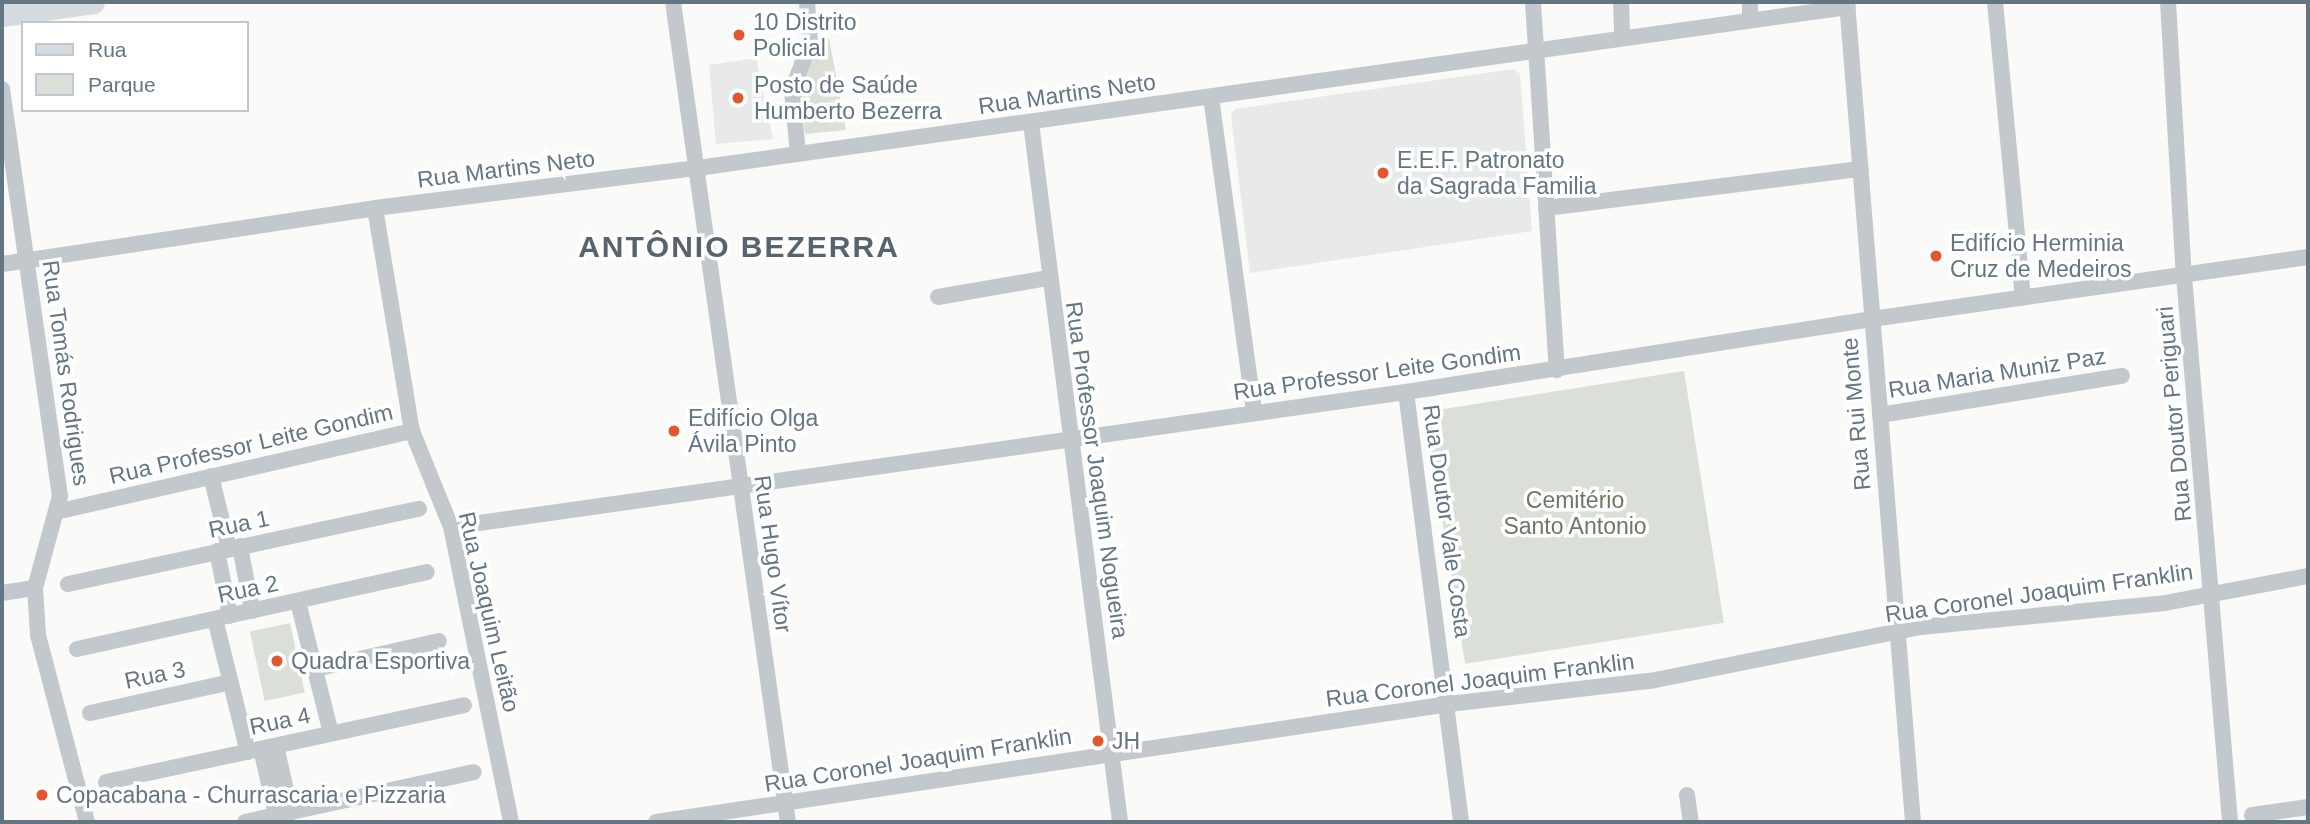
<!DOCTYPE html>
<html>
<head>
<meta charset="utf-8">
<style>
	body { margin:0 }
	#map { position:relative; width:2310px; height:824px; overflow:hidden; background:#fafaf8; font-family:Helvetica,sans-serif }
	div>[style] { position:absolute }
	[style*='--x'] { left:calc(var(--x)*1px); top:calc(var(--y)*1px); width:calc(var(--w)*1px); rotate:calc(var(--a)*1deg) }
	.built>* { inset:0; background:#e8e9e9 }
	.green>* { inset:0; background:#dadfd7; transform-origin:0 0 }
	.street>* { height:16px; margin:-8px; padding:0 8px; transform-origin:8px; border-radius:8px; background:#c3c8cc }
	.secondary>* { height:23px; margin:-11.5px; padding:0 11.5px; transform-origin:11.5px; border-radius:11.5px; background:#d6dbdf }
	.dots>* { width:19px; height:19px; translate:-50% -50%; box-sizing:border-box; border:4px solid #fff; border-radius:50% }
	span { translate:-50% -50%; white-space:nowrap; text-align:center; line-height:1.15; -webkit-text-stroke:7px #fff; paint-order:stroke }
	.poi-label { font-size:23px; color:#657683 }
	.left { translate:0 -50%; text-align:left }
	.street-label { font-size:23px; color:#657683 }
	.park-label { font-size:23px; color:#687a64 }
	.district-label { font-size:30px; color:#57646e; font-weight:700; letter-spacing:2px }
	.frame { position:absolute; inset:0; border:4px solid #657683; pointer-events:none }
	.legend { position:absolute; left:21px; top:21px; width:228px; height:91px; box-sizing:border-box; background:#fff; border:2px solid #c1c8cd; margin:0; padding:9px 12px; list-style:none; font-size:21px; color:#657683 }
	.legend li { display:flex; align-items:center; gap:14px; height:35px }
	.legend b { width:35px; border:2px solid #c1c8cd }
</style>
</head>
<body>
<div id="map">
	<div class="built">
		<i style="clip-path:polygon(756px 58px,773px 139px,716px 144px,709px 65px)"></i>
		<i style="clip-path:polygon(1514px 69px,1520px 74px,1532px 231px,1250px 273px,1231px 115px,1235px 109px)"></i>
	</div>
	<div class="green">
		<i style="clip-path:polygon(829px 38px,846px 130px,805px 134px,798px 87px,814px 54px)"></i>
		<i style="left:1684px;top:371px;width:255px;height:262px;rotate:81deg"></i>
		<i style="left:290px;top:623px;width:71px;height:41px;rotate:78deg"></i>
	</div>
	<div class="street">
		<i style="--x:673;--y:2;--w:828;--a:82.02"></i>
		<i style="--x:1533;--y:2;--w:369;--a:86.3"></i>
		<i style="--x:1621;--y:2;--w:36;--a:88"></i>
		<i style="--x:1750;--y:2;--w:18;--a:90"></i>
		<i style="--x:1847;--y:2;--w:823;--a:85.4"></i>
		<i style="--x:1995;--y:2;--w:297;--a:84.6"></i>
		<i style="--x:2168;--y:2;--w:274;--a:86.7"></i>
		<i style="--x:2184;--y:276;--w:548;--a:85.18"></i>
		<i style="--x:2;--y:89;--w:411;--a:81.9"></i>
		<i style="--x:60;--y:496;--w:95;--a:105.2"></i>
		<i style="--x:35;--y:588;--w:47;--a:86.3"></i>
		<i style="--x:38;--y:635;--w:193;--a:75.3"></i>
		<i style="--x:1211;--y:97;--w:317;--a:82.2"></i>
		<i style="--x:1031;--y:123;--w:705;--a:82.74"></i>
		<i style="--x:798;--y:154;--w:64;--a:-95.4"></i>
		<i style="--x:792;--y:90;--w:49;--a:-68.6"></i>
		<i style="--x:810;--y:44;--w:42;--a:-94.1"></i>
		<i style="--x:375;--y:208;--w:226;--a:80.6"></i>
		<i style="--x:412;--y:431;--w:104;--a:67.9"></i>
		<i style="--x:451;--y:527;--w:301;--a:78.5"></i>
		<i style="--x:1546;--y:208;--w:317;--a:-7.1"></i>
		<i style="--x:2;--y:264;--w:377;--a:-8.5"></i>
		<i style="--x:375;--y:208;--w:325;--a:-7.1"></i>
		<i style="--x:698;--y:168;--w:1161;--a:-7.97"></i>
		<i style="--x:938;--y:297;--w:112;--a:-9.8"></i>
		<i style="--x:1406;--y:392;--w:434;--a:82.7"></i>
		<i style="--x:1880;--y:415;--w:245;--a:-9.2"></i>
		<i style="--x:211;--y:476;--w:75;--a:76.1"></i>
		<i style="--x:60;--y:511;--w:361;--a:-12.8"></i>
		<i style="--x:451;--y:527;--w:964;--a:-8.05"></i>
		<i style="--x:1406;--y:392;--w:472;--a:-8.9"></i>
		<i style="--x:1872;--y:319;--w:440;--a:-8.1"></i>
		<i style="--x:240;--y:546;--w:66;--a:79.5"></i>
		<i style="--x:217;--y:551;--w:66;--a:78.7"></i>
		<i style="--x:68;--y:584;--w:359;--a:-12.1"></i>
		<i style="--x:2;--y:593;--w:33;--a:-9"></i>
		<i style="--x:298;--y:602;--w:135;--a:75.9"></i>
		<i style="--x:215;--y:619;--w:137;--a:76.1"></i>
		<i style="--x:77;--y:649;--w:358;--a:-12.4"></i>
		<i style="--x:315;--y:669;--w:127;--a:-12.7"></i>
		<i style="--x:90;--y:713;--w:144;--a:-12.4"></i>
		<i style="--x:276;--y:746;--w:68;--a:77.2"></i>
		<i style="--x:261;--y:749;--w:68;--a:77.2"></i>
		<i style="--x:106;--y:782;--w:366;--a:-12.1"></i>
		<i style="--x:1687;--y:795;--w:27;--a:82"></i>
		<i style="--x:2252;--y:815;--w:57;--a:-8.1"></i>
		<i style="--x:245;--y:822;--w:234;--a:-12.3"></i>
		<i style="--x:656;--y:822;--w:802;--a:-8.46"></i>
		<i style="--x:1449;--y:704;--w:207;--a:-6.6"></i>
		<i style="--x:1655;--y:680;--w:271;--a:-11.3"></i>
		<i style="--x:1921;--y:627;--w:245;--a:-5.6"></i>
		<i style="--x:2165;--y:603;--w:146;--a:-10.7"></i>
	</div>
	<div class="secondary">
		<i style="--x:2;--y:15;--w:92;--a:-8.1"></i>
	</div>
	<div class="dots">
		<i style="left:739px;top:35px;background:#e4572e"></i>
		<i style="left:738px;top:98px;background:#e4572e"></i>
		<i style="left:1383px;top:173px;background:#e4572e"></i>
		<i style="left:1936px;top:256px;background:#e4572e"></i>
		<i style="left:674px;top:431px;background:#e4572e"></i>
		<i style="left:277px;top:661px;background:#e4572e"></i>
		<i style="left:1098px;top:741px;background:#e4572e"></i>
		<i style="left:42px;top:795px;background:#e4572e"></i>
	</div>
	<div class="poi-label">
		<span class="left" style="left:753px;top:35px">10 Distrito<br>Policial</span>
		<span class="left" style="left:754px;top:98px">Posto de Saúde<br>Humberto Bezerra</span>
		<span class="left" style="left:1397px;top:173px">E.E.F. Patronato<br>da Sagrada Familia</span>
		<span class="left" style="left:1950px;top:256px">Edifício Herminia<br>Cruz de Medeiros</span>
		<span class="left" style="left:688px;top:431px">Edifício Olga<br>Ávila Pinto</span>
		<span class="left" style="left:291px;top:661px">Quadra Esportiva</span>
		<span class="left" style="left:1112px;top:741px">JH</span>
		<span class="left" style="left:56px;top:795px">Copacabana - Churrascaria e Pizzaria</span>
	</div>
	<div class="street-label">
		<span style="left:1067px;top:94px;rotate:-8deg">Rua Martins Neto</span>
		<span style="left:506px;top:169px;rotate:-7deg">Rua Martins Neto</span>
		<span style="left:1377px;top:372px;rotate:-8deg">Rua Professor Leite Gondim</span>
		<span style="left:66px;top:373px;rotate:82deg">Rua Tomás Rodrigues</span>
		<span style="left:1997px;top:373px;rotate:-9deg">Rua Maria Muniz Paz</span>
		<span style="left:1856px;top:414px;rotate:-95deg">Rua Rui Monte</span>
		<span style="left:2174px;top:414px;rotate:-95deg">Rua Doutor Periguari</span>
		<span style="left:251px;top:444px;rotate:-13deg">Rua Professor Leite Gondim</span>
		<span style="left:1097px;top:470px;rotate:82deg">Rua Professor Joaquim Nogueira</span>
		<span style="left:1447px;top:521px;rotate:82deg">Rua Doutor Vale Costa</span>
		<span style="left:239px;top:524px;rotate:-12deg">Rua 1</span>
		<span style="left:773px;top:554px;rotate:82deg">Rua Hugo Vítor</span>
		<span style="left:248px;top:589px;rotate:-12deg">Rua 2</span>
		<span style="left:2039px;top:593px;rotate:-8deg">Rua Coronel Joaquim Franklin</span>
		<span style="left:489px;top:612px;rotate:77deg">Rua Joaquim Leitão</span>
		<span style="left:155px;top:675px;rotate:-12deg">Rua 3</span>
		<span style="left:1480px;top:680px;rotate:-7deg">Rua Coronel Joaquim Franklin</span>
		<span style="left:280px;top:721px;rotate:-12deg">Rua 4</span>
		<span style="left:918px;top:760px;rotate:-9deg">Rua Coronel Joaquim Franklin</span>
	</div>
	<div class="park-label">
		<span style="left:1575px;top:513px">Cemitério<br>Santo Antonio</span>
	</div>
	<div class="district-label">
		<span style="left:739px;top:247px">ANTÔNIO BEZERRA</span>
	</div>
	<div class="frame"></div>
	<ul class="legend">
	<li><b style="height:9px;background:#d6dbdf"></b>Rua</li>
	<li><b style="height:19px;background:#dadfd7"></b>Parque</li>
	</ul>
</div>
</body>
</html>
